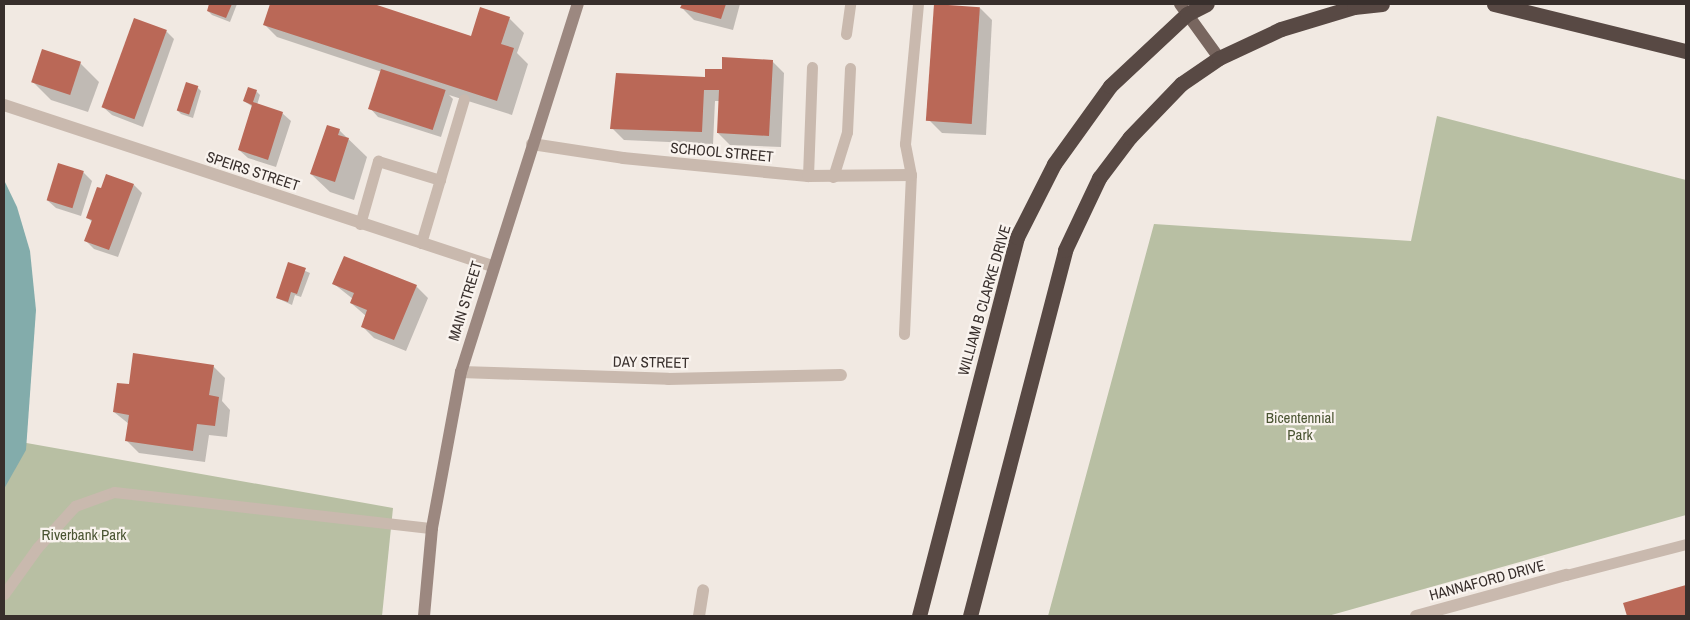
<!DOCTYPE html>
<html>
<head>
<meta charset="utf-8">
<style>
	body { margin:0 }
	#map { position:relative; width:1690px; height:620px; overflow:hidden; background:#f1e9e2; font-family:"Archivo Narrow",sans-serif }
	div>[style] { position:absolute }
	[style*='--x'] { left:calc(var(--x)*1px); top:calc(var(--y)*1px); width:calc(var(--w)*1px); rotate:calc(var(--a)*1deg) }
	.green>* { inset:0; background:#b8bfa3 }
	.water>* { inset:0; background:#83acab }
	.shadow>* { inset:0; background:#0003 }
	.building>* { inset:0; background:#ba6857; transform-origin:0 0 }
	.lane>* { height:11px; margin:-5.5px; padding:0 5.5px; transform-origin:5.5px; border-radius:5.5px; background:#c9b9ae }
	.street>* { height:12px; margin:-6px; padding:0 6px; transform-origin:6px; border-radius:6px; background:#c9b9ae }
	.secondary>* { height:12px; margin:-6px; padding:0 6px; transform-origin:6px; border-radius:6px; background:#9c8880 }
	.primary>* { height:12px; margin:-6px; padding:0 6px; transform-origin:6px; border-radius:6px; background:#78665f }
	.highway>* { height:15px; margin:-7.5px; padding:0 7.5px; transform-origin:7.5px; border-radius:7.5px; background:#584944 }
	span { translate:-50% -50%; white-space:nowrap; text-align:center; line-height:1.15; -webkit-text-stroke:4.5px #f9f3ee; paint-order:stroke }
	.street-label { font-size:15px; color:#382f2c }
	.park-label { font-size:15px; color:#4a5432 }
	.frame { position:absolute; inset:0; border:5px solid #382f2c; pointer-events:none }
</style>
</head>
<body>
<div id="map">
	<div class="green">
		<i style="clip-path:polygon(1437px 116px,1686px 180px,1686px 515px,1328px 616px,1048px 616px,1154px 224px,1411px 241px)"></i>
		<i style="clip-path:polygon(4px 439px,393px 508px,382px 616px,4px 616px)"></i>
	</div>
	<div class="water">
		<i style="clip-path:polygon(4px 180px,17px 207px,30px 251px,36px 310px,26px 450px,4px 489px)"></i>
	</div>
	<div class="shadow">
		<i style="clip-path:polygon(211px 4px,237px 4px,230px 22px,212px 15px,208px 11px)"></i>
		<i style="clip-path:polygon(272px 4px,371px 4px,472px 37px,509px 18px,524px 33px,517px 53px,528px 64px,512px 115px,449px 95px,453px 99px,441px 137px,378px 117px,370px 108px,382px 72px,277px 37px,265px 25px)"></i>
		<i style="clip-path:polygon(683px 4px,740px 4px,733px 30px,694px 20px,682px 8px)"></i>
		<i style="clip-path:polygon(980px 8px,992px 20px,986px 135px,942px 133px,930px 121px)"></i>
		<i style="clip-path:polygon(166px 31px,174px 39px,143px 127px,112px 115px,103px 107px)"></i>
		<i style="clip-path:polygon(772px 61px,784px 73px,781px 147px,730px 145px,718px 133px,720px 101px,715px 101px,713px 144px,624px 140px,612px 128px,723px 71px)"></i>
		<i style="clip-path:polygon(80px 63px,99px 82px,88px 112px,51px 100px,33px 82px)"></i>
		<i style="clip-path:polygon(197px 87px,201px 91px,193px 118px,181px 114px,177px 110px)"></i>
		<i style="clip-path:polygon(256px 91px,260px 95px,257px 105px,282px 113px,291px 121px,276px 167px,248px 158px,239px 150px,253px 107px,244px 101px)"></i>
		<i style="clip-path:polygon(339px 130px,367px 157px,354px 200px,330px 192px,311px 174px)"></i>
		<i style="clip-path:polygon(83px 172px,92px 181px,81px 216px,56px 208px,47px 200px)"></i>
		<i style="clip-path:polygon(134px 185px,142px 193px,118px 257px,94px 249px,86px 241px,92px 222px,88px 218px)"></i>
		<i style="clip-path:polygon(289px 264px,310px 273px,301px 297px,295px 295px,292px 305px,277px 298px)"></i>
		<i style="clip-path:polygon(334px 284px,416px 286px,428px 298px,406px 351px,374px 338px,362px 326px,366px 316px,351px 303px,353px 299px)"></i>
		<i style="clip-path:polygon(213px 366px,225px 378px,222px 401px,230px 410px,227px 437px,209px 435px,205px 462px,139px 453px,127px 441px,129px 424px,114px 412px)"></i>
		<i style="clip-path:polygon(1686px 586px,1686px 616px,1628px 616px,1625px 603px)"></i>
	</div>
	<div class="building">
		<i style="clip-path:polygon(209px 4px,232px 4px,226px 18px,207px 11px)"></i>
		<i style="clip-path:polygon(270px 4px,374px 4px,471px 36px,480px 7px,510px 17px,501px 44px,514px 48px,497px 101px,263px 25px)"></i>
		<i style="clip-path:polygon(682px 4px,726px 4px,721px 19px,680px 8px)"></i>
		<i style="left:934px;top:4px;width:46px;height:117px;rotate:4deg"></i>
		<i style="left:134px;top:18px;width:35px;height:95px;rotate:20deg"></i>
		<i style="left:42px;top:49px;width:41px;height:35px;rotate:18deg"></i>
		<i style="clip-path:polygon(722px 57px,773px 60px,769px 136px,717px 133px,719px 90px,704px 90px,702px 132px,610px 129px,616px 73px,705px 77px,705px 69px,722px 69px)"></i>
		<i style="left:381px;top:69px;width:68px;height:42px;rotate:18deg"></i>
		<i style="left:186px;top:82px;width:13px;height:30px;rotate:18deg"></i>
		<i style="clip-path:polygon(248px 87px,257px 90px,253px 102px,283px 112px,268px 160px,238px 150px,252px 105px,243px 101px)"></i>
		<i style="clip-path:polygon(327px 125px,340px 129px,338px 135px,349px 138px,335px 182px,310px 174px)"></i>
		<i style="left:58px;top:163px;width:27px;height:39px;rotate:17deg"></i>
		<i style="clip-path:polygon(106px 174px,134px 184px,109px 250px,84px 241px,92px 220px,86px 218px,97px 187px,101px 188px)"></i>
		<i style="clip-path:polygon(344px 256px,417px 285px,394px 340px,361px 327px,367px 310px,350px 303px,354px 293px,332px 284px)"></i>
		<i style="clip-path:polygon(288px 262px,306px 268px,297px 294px,291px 292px,288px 302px,276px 298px)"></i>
		<i style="clip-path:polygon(133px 353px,214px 365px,209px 395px,219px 397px,215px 426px,197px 424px,193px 451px,125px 441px,129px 415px,113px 412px,117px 383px,129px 384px)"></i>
		<i style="clip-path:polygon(1686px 585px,1686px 616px,1627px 616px,1623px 603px)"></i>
	</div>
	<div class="lane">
		<i style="--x:846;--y:34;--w:30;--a:-82"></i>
		<i style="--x:808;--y:176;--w:109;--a:-87.9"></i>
		<i style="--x:833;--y:177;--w:47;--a:-72.7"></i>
		<i style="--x:847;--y:132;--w:64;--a:-87.3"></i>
		<i style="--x:360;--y:224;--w:66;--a:-74.1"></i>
		<i style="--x:378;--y:161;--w:65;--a:17"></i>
		<i style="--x:421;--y:243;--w:150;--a:-73.4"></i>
		<i style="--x:904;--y:334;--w:159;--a:-87.5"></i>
		<i style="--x:911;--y:175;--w:32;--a:-101"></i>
		<i style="--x:905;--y:144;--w:141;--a:-84.7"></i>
		<i style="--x:1566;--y:575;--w:124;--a:-14.5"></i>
		<i style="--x:4;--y:594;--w:57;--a:-54.3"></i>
		<i style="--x:37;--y:548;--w:57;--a:-47.9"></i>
		<i style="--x:75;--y:506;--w:41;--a:-19.7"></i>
		<i style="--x:114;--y:492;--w:320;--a:6.5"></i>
	</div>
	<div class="street">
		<i style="--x:4;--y:105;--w:514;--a:18.26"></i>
		<i style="--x:532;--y:144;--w:92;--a:8.7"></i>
		<i style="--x:623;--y:158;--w:186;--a:5.6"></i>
		<i style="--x:808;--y:176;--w:103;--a:-0.6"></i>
		<i style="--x:461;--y:372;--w:207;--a:1.9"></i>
		<i style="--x:668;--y:379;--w:173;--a:-1.3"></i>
		<i style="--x:699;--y:616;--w:26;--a:-81"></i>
		<i style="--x:1416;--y:616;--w:156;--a:-15.3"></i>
	</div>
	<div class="secondary">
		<i style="--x:424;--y:616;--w:88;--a:-84.8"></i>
		<i style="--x:432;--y:528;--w:159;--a:-79.5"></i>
		<i style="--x:461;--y:372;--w:386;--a:-72.4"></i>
	</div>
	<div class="primary">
		<i style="--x:1180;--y:4;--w:67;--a:54.2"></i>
	</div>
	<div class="highway">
		<i style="--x:1494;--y:4;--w:198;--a:13.8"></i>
		<i style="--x:919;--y:616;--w:391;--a:-75.5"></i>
		<i style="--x:1017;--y:237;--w:82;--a:-63.1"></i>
		<i style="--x:1054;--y:164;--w:96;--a:-54.3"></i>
		<i style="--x:1110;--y:86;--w:105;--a:-43.1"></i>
		<i style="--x:1187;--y:14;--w:22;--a:-27"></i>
		<i style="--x:970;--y:616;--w:378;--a:-75.4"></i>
		<i style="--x:1065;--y:250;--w:80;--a:-64.7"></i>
		<i style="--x:1099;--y:178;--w:51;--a:-52.9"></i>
		<i style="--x:1130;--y:137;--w:74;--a:-46.1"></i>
		<i style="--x:1181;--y:84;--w:46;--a:-34.4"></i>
		<i style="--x:1219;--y:58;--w:68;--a:-25.1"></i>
		<i style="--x:1281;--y:29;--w:76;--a:-16.8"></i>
		<i style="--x:1354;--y:7;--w:28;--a:-6"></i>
	</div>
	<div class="street-label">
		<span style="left:722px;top:152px;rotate:5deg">SCHOOL STREET</span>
		<span style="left:253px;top:171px;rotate:18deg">SPEIRS STREET</span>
		<span style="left:984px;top:300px;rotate:-74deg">WILLIAM B CLARKE DRIVE</span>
		<span style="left:465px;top:301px;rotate:-73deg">MAIN STREET</span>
		<span style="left:651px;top:362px;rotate:1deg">DAY STREET</span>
		<span style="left:1487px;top:580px;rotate:-15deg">HANNAFORD DRIVE</span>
	</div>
	<div class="park-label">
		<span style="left:1300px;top:426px">Bicentennial<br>Park</span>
		<span style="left:84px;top:535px">Riverbank Park</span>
	</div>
	<div class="frame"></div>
</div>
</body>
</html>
